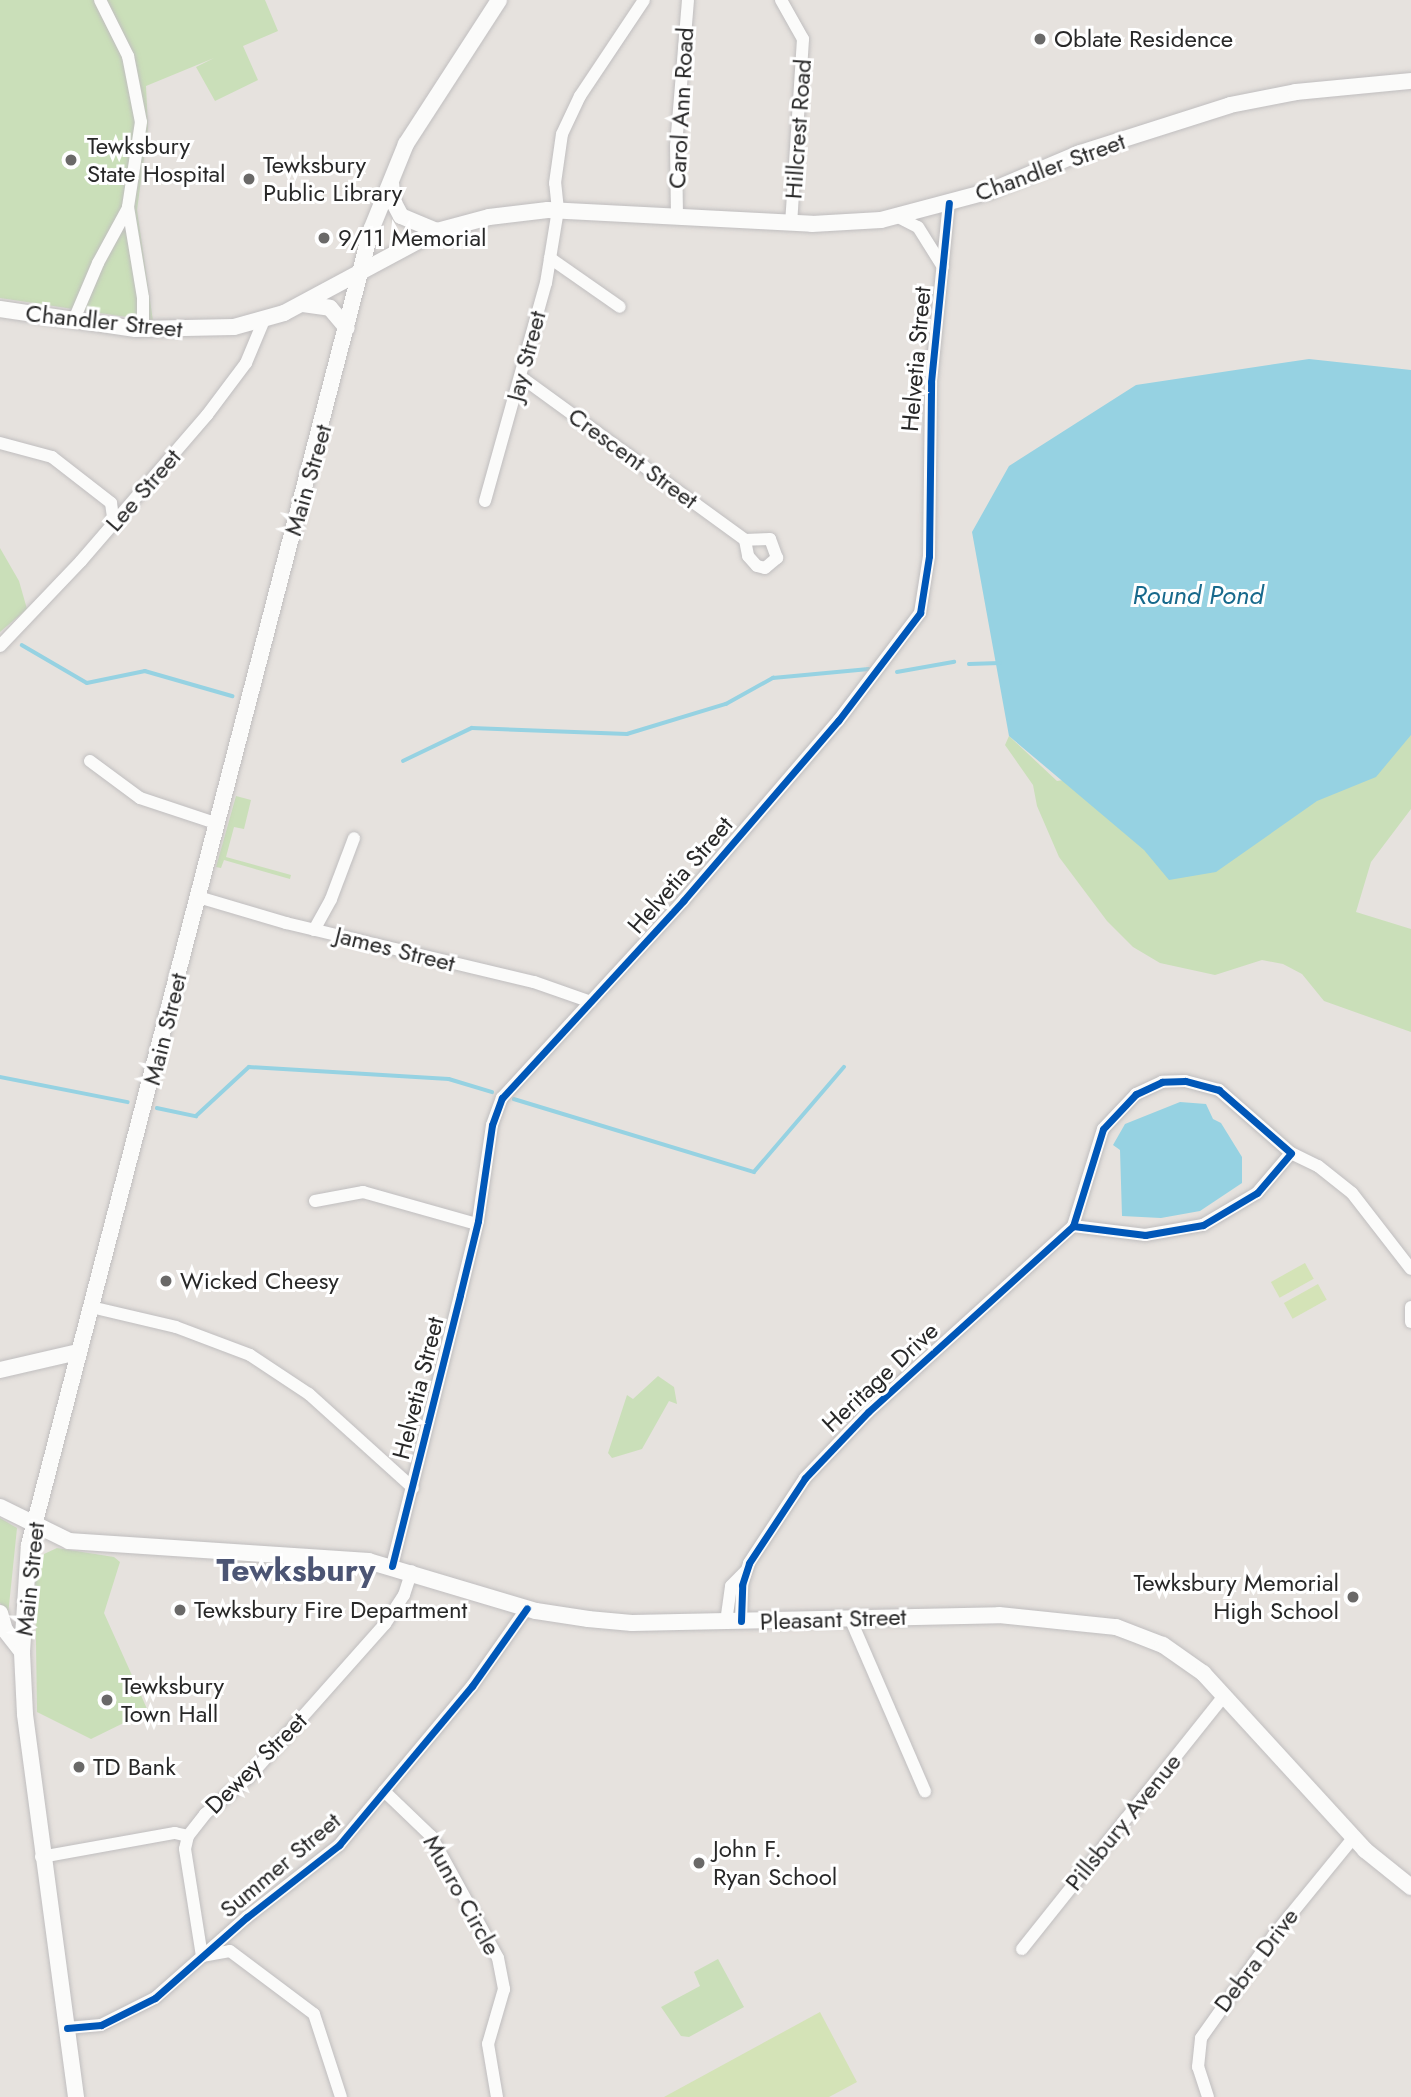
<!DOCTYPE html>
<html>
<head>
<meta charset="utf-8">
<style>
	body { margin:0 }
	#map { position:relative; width:1411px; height:2097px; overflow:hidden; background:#e6e2de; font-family:Jost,sans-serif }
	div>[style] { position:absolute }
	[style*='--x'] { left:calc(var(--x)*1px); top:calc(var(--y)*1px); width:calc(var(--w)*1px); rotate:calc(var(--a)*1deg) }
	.green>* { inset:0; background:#cadfb9 }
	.pitch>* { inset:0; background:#d4e3b7; transform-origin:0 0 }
	.water>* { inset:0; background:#96d2e2 }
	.stream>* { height:3.5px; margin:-1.75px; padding:0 1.75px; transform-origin:1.75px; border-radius:1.75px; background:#96d2e2 }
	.roads { filter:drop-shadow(0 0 2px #c0bebf) drop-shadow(0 0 2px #c0bebf) }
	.street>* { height:12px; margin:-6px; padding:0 6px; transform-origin:6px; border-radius:6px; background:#fbfbfa }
	.secondary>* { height:16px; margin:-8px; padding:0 8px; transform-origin:8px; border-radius:8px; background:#fbfbfa }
	.cycleway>* { height:7px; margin:-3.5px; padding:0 3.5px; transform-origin:3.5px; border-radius:3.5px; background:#0057b8 }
	.dots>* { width:19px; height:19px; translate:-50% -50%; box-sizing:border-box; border:4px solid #fff; border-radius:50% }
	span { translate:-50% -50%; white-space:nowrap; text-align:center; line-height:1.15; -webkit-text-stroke:6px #fff; paint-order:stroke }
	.poi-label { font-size:24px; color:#282828 }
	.left { translate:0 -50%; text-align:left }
	.right { translate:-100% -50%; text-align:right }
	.street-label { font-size:24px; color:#282828 }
	.water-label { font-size:26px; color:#17698c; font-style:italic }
	.district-label { font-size:32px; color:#4c5574; font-weight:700 }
</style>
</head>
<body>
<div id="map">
	<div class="green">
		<i style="clip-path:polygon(0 0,265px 0,278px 31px,243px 46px,258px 80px,215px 101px,196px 67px,214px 58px,146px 86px,148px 128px,137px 210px,153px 321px,0 298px)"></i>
		<i style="clip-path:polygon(0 548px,19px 581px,27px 609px,0 632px)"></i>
		<i style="clip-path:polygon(1411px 725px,1411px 809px,1371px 862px,1356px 912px,1411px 929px,1411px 1032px,1324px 1001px,1302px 974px,1283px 964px,1262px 960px,1215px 975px,1160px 963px,1133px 947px,1107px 921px,1059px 857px,1037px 806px,1033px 785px,1005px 745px,1009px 736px,1057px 781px)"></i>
		<i style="clip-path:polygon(236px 796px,251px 800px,244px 829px,234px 827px,226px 857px,291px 875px,290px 879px,224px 860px,221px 868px,216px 867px)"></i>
		<i style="clip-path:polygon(658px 1376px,674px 1387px,677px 1404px,669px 1401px,642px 1449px,612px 1458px,608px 1453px,627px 1395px,633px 1399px)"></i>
		<i style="clip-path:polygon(0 1518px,17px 1528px,8px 1615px,0 1603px)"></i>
		<i style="clip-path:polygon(57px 1548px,114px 1557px,120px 1562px,104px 1613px,148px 1711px,91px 1739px,37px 1712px,35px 1575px,44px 1554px)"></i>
		<i style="clip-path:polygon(718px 1959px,744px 2007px,689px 2037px,681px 2036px,661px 2007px,700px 1986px,694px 1972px)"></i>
	</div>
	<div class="pitch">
		<i style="left:1305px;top:1263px;width:18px;height:39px;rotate:61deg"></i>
		<i style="left:1318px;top:1284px;width:18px;height:39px;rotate:61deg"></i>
		<i style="clip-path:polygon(820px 2012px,857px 2082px,829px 2097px,664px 2097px)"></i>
	</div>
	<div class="water">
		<i style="clip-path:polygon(1309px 359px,1411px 370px,1411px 735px,1376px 777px,1317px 801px,1216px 872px,1169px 880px,1144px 850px,1009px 736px,972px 532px,1009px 466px,1136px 385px)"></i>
		<i style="clip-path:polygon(1180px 1102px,1206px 1104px,1213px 1119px,1221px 1123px,1242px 1157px,1242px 1183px,1200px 1211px,1161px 1218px,1122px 1216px,1120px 1150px,1113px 1145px,1125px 1124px)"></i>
	</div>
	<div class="stream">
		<i style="--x:22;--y:645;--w:75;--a:30.3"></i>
		<i style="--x:87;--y:683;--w:59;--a:-11.7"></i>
		<i style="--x:145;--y:671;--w:91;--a:16"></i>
		<i style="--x:969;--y:664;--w:31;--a:-2"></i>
		<i style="--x:897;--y:672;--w:58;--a:-10"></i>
		<i style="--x:403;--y:761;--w:76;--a:-25.6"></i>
		<i style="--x:472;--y:728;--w:155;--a:2.2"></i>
		<i style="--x:627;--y:734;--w:103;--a:-16.9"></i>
		<i style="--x:726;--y:704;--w:54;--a:-29"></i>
		<i style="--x:773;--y:678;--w:96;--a:-5.4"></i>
		<i style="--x:0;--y:1077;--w:130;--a:11.1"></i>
		<i style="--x:514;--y:1099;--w:251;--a:16.9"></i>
		<i style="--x:754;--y:1172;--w:138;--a:-49.4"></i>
		<i style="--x:157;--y:1108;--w:40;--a:12"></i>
		<i style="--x:196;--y:1116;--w:72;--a:-42.8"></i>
		<i style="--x:249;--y:1067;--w:200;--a:3.4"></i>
		<i style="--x:449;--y:1079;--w:45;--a:16.8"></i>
	</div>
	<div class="roads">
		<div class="street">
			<i style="--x:100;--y:0;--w:63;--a:63.4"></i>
			<i style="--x:128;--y:56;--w:67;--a:78.9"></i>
			<i style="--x:141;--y:122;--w:86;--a:98.7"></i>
			<i style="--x:128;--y:207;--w:92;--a:80.6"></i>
			<i style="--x:143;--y:298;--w:32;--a:90"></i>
			<i style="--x:781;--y:0;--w:45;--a:60.6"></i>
			<i style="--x:803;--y:39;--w:184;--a:93.7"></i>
			<i style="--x:677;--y:216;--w:70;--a:-90.8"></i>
			<i style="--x:676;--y:146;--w:146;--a:-85.3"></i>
			<i style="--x:898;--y:217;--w:22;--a:27"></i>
			<i style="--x:918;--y:227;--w:47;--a:58"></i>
			<i style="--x:550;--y:258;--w:85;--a:35"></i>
			<i style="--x:73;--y:322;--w:64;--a:-67"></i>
			<i style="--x:98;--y:263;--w:63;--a:-61.4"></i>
			<i style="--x:521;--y:377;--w:277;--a:36"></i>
			<i style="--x:745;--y:540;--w:16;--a:79"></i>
			<i style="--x:748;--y:556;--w:13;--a:48"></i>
			<i style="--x:757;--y:566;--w:8;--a:14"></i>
			<i style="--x:765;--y:568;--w:16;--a:-40"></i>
			<i style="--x:777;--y:558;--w:20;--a:-110"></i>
			<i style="--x:770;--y:539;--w:25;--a:178"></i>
			<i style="--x:0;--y:443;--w:54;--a:15.1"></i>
			<i style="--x:52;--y:457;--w:75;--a:37.9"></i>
			<i style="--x:111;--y:503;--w:21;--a:82"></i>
			<i style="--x:485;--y:501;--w:226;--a:-74.4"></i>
			<i style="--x:546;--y:283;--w:74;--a:-80.7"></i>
			<i style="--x:558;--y:210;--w:27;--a:-96"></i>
			<i style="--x:555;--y:183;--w:49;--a:-81.9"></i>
			<i style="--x:562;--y:134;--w:42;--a:-64.7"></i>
			<i style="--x:580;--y:96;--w:115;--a:-56.3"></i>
			<i style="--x:0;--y:646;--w:117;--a:-46.4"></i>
			<i style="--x:81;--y:561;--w:193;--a:-49.2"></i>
			<i style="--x:207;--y:415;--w:65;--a:-53.1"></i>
			<i style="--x:246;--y:363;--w:47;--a:-67.3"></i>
			<i style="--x:90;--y:761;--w:62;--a:36.5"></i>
			<i style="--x:140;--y:798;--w:82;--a:18.4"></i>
			<i style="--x:198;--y:897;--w:92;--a:16.5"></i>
			<i style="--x:286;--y:923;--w:255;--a:13.4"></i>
			<i style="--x:534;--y:982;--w:60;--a:19.3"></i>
			<i style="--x:314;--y:930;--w:35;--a:-61"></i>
			<i style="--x:331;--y:899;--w:65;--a:-69.3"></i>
			<i style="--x:1291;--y:1153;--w:30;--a:26"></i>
			<i style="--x:1318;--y:1166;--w:43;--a:38.5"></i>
			<i style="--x:1352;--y:1193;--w:96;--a:52.2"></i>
			<i style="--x:315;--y:1201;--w:49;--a:-10.6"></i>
			<i style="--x:363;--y:1192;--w:118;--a:15.7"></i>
			<i style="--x:91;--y:1307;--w:87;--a:13.2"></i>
			<i style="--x:176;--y:1327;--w:79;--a:20.7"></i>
			<i style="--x:250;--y:1355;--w:71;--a:33.5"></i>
			<i style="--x:309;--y:1394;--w:140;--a:42.1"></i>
			<i style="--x:1411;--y:1307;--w:15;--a:90"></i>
			<i style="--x:392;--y:1566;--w:279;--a:-75.9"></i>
			<i style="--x:460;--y:1295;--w:76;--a:-76.3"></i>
			<i style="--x:478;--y:1221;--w:97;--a:-81.7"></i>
			<i style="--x:492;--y:1125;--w:29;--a:-70"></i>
			<i style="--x:502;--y:1098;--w:268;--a:-47.4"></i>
			<i style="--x:683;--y:901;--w:238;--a:-49.3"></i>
			<i style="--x:838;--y:721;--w:136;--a:-52.8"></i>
			<i style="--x:920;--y:613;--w:58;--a:-81"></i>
			<i style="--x:929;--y:556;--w:174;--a:-89.3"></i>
			<i style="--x:931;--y:382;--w:180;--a:-84.3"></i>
			<i style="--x:850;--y:1618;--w:189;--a:66.6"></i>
			<i style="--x:741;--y:1621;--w:36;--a:-88"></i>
			<i style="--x:742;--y:1585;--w:23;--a:-72"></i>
			<i style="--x:749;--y:1563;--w:102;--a:-56.6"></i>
			<i style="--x:805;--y:1478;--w:91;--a:-46.3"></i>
			<i style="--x:868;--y:1412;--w:277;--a:-42.2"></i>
			<i style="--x:1073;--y:1226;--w:73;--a:7.1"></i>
			<i style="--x:1145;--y:1235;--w:59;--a:-9.8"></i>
			<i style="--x:1203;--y:1225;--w:63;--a:-30.7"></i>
			<i style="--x:1257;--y:1193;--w:52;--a:-49.6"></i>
			<i style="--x:1291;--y:1153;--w:96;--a:-138.8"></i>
			<i style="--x:1219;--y:1090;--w:35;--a:-165"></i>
			<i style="--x:1185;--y:1081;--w:23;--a:178"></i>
			<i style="--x:1162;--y:1082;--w:29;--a:155"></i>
			<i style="--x:1136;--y:1094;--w:48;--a:133.3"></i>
			<i style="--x:1103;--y:1129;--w:102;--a:107.2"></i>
			<i style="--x:726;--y:1622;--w:36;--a:-82"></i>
			<i style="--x:731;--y:1586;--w:20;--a:-45"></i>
			<i style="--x:384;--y:1791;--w:65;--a:43.8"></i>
			<i style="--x:431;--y:1836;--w:139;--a:61.2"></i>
			<i style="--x:498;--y:1958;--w:32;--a:79"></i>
			<i style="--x:504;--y:1989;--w:57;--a:106.2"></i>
			<i style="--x:488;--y:2044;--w:54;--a:80.4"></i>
			<i style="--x:188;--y:1836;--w:13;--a:103"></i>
			<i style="--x:185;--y:1849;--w:108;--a:81"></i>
			<i style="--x:202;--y:1956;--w:28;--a:-10"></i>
			<i style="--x:230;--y:1951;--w:105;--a:36.9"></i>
			<i style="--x:314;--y:2014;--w:87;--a:72"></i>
			<i style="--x:41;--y:1857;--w:136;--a:-10.2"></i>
			<i style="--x:175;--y:1833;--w:13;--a:13"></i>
			<i style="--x:188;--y:1836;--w:28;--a:-52"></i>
			<i style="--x:205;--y:1814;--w:57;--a:-40.1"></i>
			<i style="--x:249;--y:1777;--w:205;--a:-48.4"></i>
			<i style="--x:385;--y:1624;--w:35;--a:-57"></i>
			<i style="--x:404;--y:1595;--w:25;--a:-72"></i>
			<i style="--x:1022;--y:1949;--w:325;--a:-51.4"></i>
			<i style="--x:67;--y:2028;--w:34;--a:-5"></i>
			<i style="--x:101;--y:2025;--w:60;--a:-26.6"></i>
			<i style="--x:155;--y:1998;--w:123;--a:-41.4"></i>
			<i style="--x:247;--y:1917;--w:117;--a:-38"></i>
			<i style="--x:339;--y:1845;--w:207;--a:-50.1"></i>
			<i style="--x:472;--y:1686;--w:95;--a:-54.8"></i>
			<i style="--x:1208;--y:2097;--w:32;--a:-108"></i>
			<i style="--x:1198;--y:2067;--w:29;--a:-84"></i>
			<i style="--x:1201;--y:2038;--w:126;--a:-54.7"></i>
			<i style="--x:1274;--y:1935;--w:127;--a:-50.8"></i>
		</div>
		<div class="secondary">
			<i style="--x:391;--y:183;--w:18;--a:84"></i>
			<i style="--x:393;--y:201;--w:17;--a:62"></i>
			<i style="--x:401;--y:216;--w:39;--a:23"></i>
			<i style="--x:303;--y:304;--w:27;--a:8"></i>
			<i style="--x:330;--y:308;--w:26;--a:50"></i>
			<i style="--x:0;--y:309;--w:137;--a:8.4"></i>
			<i style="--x:136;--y:329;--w:98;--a:-1.2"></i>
			<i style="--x:234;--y:327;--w:52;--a:-15.6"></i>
			<i style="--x:284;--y:313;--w:174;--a:-28.2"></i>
			<i style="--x:437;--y:231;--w:54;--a:-15.1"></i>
			<i style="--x:489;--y:217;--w:59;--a:-6.8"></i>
			<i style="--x:548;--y:210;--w:264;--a:3"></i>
			<i style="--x:812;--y:224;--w:69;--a:-3.3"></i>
			<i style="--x:881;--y:220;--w:113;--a:-14.9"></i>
			<i style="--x:990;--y:191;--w:98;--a:-22.9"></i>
			<i style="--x:1080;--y:153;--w:157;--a:-17.7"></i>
			<i style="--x:1230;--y:105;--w:67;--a:-11.1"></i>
			<i style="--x:1296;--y:92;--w:116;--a:-5.5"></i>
			<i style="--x:0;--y:1370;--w:80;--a:-13"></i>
			<i style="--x:0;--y:1507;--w:77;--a:26.2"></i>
			<i style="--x:69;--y:1541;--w:300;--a:3.8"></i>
			<i style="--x:368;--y:1561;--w:175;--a:16.6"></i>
			<i style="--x:536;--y:1611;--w:53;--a:8.7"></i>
			<i style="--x:588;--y:1619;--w:44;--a:5.2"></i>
			<i style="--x:632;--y:1623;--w:367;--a:-1.2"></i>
			<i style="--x:999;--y:1615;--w:118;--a:5.9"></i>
			<i style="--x:1116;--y:1627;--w:50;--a:21"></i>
			<i style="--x:1163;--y:1645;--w:49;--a:35"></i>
			<i style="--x:1203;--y:1673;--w:240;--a:47.5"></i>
			<i style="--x:1365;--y:1850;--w:59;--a:38.8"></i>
			<i style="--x:0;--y:1613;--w:18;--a:74"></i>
			<i style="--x:5;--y:1630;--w:28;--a:52"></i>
			<i style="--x:76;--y:2097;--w:386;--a:-97.6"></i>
			<i style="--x:25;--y:1714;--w:62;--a:-92.8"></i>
			<i style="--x:22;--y:1652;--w:107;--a:-86.3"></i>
			<i style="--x:29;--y:1545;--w:1359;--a:-75.42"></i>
			<i style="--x:371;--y:230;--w:93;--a:-67.9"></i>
			<i style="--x:406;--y:144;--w:171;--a:-57.1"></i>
		</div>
	</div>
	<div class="cycleway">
		<i style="--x:392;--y:1566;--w:279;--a:-75.9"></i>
		<i style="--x:460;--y:1295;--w:76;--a:-76.3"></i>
		<i style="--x:478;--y:1221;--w:97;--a:-81.7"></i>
		<i style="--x:492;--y:1125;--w:29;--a:-70"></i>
		<i style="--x:502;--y:1098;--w:268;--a:-47.4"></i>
		<i style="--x:683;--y:901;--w:238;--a:-49.3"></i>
		<i style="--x:838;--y:721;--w:136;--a:-52.8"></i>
		<i style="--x:920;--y:613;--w:58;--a:-81"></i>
		<i style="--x:929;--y:556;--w:174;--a:-89.3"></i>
		<i style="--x:931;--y:382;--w:180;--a:-84.3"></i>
		<i style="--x:741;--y:1621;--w:36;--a:-88"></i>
		<i style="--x:742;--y:1585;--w:23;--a:-72"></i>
		<i style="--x:749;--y:1563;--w:102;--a:-56.6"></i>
		<i style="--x:805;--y:1478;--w:91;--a:-46.3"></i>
		<i style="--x:868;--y:1412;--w:277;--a:-42.2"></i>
		<i style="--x:1073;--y:1226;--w:73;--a:7.1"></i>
		<i style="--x:1145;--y:1235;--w:59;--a:-9.8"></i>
		<i style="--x:1203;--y:1225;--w:63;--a:-30.7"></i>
		<i style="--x:1257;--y:1193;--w:52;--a:-49.6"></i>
		<i style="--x:1291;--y:1153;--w:96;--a:-138.8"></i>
		<i style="--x:1219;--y:1090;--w:35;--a:-165"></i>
		<i style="--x:1185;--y:1081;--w:23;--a:178"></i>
		<i style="--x:1162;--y:1082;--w:29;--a:155"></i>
		<i style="--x:1136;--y:1094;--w:48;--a:133.3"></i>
		<i style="--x:1103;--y:1129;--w:102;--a:107.2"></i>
		<i style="--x:67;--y:2028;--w:34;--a:-5"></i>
		<i style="--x:101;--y:2025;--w:60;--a:-26.6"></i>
		<i style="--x:155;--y:1998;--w:123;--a:-41.4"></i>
		<i style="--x:247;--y:1917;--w:117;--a:-38"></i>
		<i style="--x:339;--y:1845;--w:207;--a:-50.1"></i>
		<i style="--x:472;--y:1686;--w:95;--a:-54.8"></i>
	</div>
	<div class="dots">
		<i style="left:1040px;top:39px;background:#6a6968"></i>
		<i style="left:71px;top:160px;background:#6a6968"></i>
		<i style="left:249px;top:179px;background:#6a6968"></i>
		<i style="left:324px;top:238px;background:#6a6968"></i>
		<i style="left:166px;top:1281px;background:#6a6968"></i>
		<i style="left:1353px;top:1597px;background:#6a6968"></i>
		<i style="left:180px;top:1610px;background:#6a6968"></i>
		<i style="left:107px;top:1700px;background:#6a6968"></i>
		<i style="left:79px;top:1767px;background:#6a6968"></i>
		<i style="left:699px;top:1863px;background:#6a6968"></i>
	</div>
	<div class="poi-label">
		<span class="left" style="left:1054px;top:39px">Oblate Residence</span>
		<span class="left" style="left:87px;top:160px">Tewksbury<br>State Hospital</span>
		<span class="left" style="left:263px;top:179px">Tewksbury<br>Public Library</span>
		<span class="left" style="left:338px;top:238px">9/11 Memorial</span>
		<span class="left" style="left:180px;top:1281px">Wicked Cheesy</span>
		<span class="right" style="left:1339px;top:1597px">Tewksbury Memorial<br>High School</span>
		<span class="left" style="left:194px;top:1610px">Tewksbury Fire Department</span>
		<span class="left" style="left:121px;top:1700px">Tewksbury<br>Town Hall</span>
		<span class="left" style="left:93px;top:1767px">TD Bank</span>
		<span class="left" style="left:713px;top:1863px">John F.<br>Ryan School</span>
	</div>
	<div class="street-label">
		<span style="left:681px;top:108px;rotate:-87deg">Carol Ann Road</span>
		<span style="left:798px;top:129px;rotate:-86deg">Hillcrest Road</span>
		<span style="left:1050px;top:167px;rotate:-20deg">Chandler Street</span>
		<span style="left:104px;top:321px;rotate:6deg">Chandler Street</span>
		<span style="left:526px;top:356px;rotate:-75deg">Jay Street</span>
		<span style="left:916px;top:359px;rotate:-85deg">Helvetia Street</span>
		<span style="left:633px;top:458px;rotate:36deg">Crescent Street</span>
		<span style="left:308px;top:480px;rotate:-74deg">Main Street</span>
		<span style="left:143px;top:490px;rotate:-49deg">Lee Street</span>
		<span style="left:680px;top:875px;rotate:-49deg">Helvetia Street</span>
		<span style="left:395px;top:949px;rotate:14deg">James Street</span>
		<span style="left:165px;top:1029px;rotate:-76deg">Main Street</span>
		<span style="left:880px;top:1377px;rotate:-43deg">Heritage Drive</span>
		<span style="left:418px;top:1388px;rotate:-76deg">Helvetia Street</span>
		<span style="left:30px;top:1579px;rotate:-84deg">Main Street</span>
		<span style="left:833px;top:1619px;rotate:-2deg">Pleasant Street</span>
		<span style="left:256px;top:1763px;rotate:-45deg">Dewey Street</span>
		<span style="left:1123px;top:1822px;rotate:-51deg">Pillsbury Avenue</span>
		<span style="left:280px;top:1865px;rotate:-40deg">Summer Street</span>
		<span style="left:462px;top:1895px;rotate:61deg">Munro Circle</span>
		<span style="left:1256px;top:1960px;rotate:-53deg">Debra Drive</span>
	</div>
	<div class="water-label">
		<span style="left:1198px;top:596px">Round Pond</span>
	</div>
	<div class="district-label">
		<span style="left:296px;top:1570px">Tewksbury</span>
	</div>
</div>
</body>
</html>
